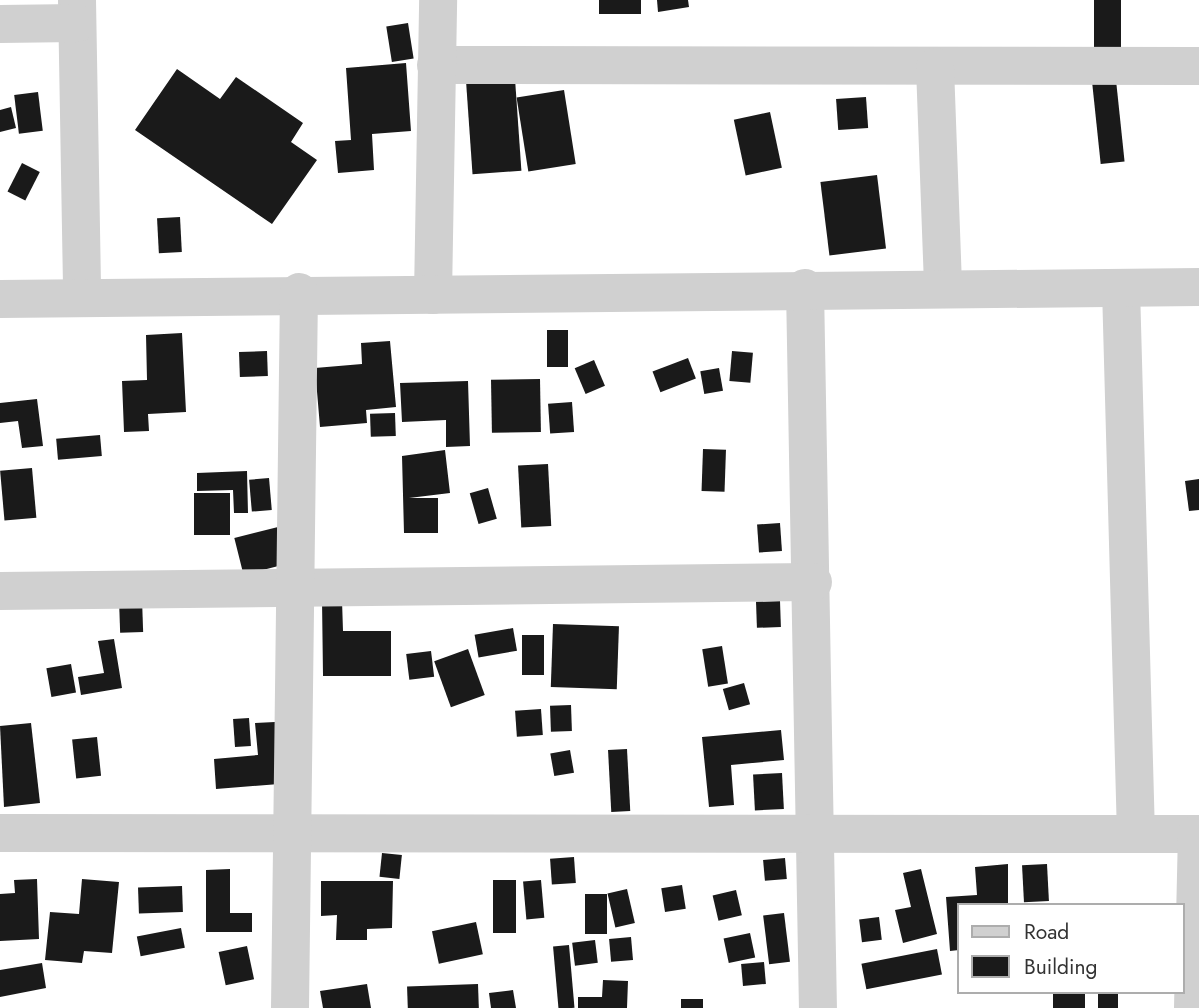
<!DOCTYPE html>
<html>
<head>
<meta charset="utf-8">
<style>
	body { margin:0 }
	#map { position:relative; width:1199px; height:1008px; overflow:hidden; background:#fff; font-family:Jost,sans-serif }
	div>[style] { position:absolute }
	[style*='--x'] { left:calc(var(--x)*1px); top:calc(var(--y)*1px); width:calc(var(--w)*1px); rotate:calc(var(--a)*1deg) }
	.building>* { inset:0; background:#1a1a1a; transform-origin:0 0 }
	.minor>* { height:38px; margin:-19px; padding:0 19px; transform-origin:19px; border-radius:19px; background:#d0d0d0 }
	span { translate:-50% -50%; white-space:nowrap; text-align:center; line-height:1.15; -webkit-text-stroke:7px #fff; paint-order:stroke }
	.legend { position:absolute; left:957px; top:903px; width:228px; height:91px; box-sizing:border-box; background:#fff; border:2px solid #adadad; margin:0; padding:9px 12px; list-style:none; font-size:21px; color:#333 }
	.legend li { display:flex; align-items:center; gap:14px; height:35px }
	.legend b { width:35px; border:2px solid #adadad }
</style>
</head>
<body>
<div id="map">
	<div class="building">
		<i style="left:599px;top:0;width:42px;height:14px"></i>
		<i style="clip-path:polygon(657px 0,688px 0,689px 7px,658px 12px)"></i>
		<i style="left:1094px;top:0;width:27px;height:52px"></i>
		<i style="left:408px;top:23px;width:36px;height:22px;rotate:81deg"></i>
		<i style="clip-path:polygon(406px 63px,411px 131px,372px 134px,374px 170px,338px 173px,335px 141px,351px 140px,346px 68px)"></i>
		<i style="clip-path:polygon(177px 69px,220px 99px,236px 77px,303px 123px,291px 142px,317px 160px,272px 224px,135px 130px)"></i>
		<i style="left:515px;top:79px;width:92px;height:49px;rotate:86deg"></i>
		<i style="left:1116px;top:80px;width:82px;height:24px;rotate:84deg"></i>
		<i style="left:564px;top:90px;width:75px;height:48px;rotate:81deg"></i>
		<i style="left:38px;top:92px;width:39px;height:24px;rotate:83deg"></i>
		<i style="left:866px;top:97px;width:31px;height:30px;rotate:86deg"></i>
		<i style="clip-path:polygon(11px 107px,16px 128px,0 132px,0 110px)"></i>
		<i style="left:770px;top:112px;width:57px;height:37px;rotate:78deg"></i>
		<i style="left:22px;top:163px;width:20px;height:32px;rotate:27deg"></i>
		<i style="left:877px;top:175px;width:74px;height:57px;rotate:83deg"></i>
		<i style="left:180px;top:217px;width:35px;height:23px;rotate:87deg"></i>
		<i style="left:547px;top:330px;width:21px;height:37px"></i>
		<i style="clip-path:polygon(182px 333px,186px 412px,148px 414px,149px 431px,124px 432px,122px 381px,147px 380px,146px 335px)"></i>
		<i style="clip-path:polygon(390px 341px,396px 407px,366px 410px,367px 423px,320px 427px,315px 368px,362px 364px,361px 343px)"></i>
		<i style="left:267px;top:351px;width:25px;height:28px;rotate:88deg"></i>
		<i style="left:732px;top:351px;width:21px;height:30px;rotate:5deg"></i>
		<i style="left:688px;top:358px;width:22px;height:38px;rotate:69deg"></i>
		<i style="left:594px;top:360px;width:28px;height:21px;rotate:67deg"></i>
		<i style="left:719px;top:368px;width:23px;height:19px;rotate:80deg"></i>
		<i style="left:540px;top:379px;width:53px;height:49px;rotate:89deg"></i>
		<i style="clip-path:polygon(468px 381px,470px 446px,446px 447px,446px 420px,402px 422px,400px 383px)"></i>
		<i style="clip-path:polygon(37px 399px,43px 446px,22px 448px,18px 421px,0 423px,0 403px)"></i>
		<i style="left:572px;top:402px;width:30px;height:24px;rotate:86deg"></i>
		<i style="left:395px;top:413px;width:23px;height:25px;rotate:88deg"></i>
		<i style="left:100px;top:435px;width:21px;height:44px;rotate:85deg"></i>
		<i style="left:703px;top:449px;width:23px;height:42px;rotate:2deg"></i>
		<i style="clip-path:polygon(445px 450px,450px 493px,409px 498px,438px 498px,438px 533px,404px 533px,402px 456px)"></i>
		<i style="left:548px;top:464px;width:62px;height:30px;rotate:87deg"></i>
		<i style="left:32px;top:468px;width:50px;height:32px;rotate:85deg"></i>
		<i style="clip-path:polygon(247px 471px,248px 513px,234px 513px,233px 490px,197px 491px,197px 473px)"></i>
		<i style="left:269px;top:478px;width:32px;height:20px;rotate:85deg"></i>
		<i style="clip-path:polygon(1199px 479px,1199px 510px,1189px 511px,1185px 481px)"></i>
		<i style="left:488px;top:488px;width:32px;height:19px;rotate:74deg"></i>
		<i style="left:194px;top:493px;width:36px;height:42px"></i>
		<i style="left:780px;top:523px;width:28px;height:23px;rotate:86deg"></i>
		<i style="left:278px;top:527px;width:38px;height:45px;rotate:76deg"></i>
		<i style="left:142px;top:599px;width:33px;height:23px;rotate:88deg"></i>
		<i style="clip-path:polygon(322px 600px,342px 600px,343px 631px,391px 631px,391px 676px,323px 676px)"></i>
		<i style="left:780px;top:601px;width:26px;height:24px;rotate:88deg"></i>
		<i style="left:553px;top:624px;width:66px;height:63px;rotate:2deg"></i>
		<i style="left:513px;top:628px;width:23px;height:39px;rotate:80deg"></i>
		<i style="left:544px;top:635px;width:40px;height:22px;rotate:90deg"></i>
		<i style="clip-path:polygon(114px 639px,122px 688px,81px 695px,78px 677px,104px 673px,98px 641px)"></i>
		<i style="left:722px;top:646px;width:38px;height:20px;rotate:81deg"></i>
		<i style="left:468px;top:649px;width:49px;height:36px;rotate:70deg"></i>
		<i style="left:431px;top:651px;width:26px;height:25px;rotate:83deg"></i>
		<i style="left:71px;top:664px;width:29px;height:25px;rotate:80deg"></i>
		<i style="left:744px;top:683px;width:22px;height:22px;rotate:74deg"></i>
		<i style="left:571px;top:705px;width:26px;height:21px;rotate:88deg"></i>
		<i style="left:541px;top:709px;width:26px;height:26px;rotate:86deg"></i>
		<i style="left:249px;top:718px;width:28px;height:16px;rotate:86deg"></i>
		<i style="clip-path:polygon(275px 722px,279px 784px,216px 789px,214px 759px,258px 755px,255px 723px)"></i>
		<i style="clip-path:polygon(31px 723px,40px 803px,4px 807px,0 726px)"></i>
		<i style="clip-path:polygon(781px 730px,784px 760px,731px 765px,734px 805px,709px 807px,702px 737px)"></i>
		<i style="left:97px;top:737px;width:39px;height:25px;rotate:84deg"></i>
		<i style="left:627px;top:749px;width:62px;height:19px;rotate:87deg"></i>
		<i style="left:570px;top:750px;width:23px;height:20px;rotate:80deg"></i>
		<i style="left:782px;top:773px;width:36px;height:29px;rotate:87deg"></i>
		<i style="left:382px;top:853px;width:20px;height:24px;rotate:6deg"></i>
		<i style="left:574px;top:857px;width:26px;height:24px;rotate:86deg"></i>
		<i style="left:785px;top:858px;width:21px;height:22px;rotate:85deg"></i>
		<i style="clip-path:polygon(1008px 864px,1008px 905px,959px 905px,959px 950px,950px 951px,946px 897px,977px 895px,975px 867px)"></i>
		<i style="left:1047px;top:864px;width:37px;height:25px;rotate:87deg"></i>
		<i style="clip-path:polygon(230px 869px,230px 913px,252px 913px,252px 932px,206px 932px,206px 870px)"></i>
		<i style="clip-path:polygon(921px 869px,937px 934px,903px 943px,895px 910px,911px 907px,903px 873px)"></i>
		<i style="clip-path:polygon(37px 879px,39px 939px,0 941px,0 894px,15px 893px,14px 880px)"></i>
		<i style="clip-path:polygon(82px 879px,119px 882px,112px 953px,84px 951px,82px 963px,45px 960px,50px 912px,79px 914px)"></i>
		<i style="left:493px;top:880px;width:23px;height:53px"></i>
		<i style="left:541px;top:880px;width:38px;height:18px;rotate:85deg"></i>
		<i style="clip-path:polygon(321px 881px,393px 881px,392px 928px,367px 929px,367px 940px,336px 940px,337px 915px,321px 916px)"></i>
		<i style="left:682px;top:885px;width:24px;height:21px;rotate:81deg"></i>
		<i style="left:182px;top:886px;width:26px;height:44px;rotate:88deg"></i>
		<i style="left:627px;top:889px;width:35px;height:20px;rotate:77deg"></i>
		<i style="left:736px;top:890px;width:26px;height:24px;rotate:77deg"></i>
		<i style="left:585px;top:894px;width:22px;height:40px"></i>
		<i style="left:784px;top:913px;width:49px;height:21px;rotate:83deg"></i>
		<i style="left:879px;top:917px;width:23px;height:20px;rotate:83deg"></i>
		<i style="left:476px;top:922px;width:33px;height:45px;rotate:78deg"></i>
		<i style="left:181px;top:928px;width:20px;height:45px;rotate:79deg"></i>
		<i style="left:750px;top:933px;width:25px;height:27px;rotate:78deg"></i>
		<i style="left:631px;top:937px;width:23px;height:22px;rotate:85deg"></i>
		<i style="left:595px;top:940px;width:23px;height:23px;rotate:83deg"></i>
		<i style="left:569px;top:945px;width:63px;height:16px;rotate:85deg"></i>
		<i style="left:247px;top:946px;width:34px;height:29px;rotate:78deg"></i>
		<i style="left:937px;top:949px;width:26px;height:77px;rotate:79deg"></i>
		<i style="left:764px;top:962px;width:22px;height:23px;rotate:85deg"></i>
		<i style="clip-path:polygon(42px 963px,46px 988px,0 997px,0 970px)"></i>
		<i style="clip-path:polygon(603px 980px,628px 981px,627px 1008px,578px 1008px,578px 997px,602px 997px)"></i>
		<i style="clip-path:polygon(367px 984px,371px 1008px,323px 1008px,320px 991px)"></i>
		<i style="left:478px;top:984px;width:24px;height:71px;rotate:88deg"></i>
		<i style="clip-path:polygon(513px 990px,516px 1008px,491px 1008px,489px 993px)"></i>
		<i style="left:1053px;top:992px;width:32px;height:16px"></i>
		<i style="left:1098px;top:992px;width:20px;height:16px"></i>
		<i style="left:703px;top:999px;width:9px;height:22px;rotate:90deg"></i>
	</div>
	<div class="minor">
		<i style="--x:77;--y:0;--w:298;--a:89"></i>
		<i style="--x:0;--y:24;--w:77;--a:-0.7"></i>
		<i style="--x:436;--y:65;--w:763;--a:0.08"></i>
		<i style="--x:935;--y:67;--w:221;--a:87.9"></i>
		<i style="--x:805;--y:288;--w:720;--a:88.97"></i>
		<i style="--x:1121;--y:288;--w:546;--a:88.43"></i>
		<i style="--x:433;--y:295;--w:295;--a:-89"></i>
		<i style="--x:0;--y:299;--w:1199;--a:-0.57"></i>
		<i style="--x:0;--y:591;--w:813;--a:-0.63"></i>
		<i style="--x:0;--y:833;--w:1199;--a:0.05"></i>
		<i style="--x:290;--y:1008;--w:716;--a:-89.28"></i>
		<i style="--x:1193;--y:1008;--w:174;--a:-88.7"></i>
	</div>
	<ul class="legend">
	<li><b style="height:9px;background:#d0d0d0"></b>Road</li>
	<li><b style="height:19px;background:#1a1a1a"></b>Building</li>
	</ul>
</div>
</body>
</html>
